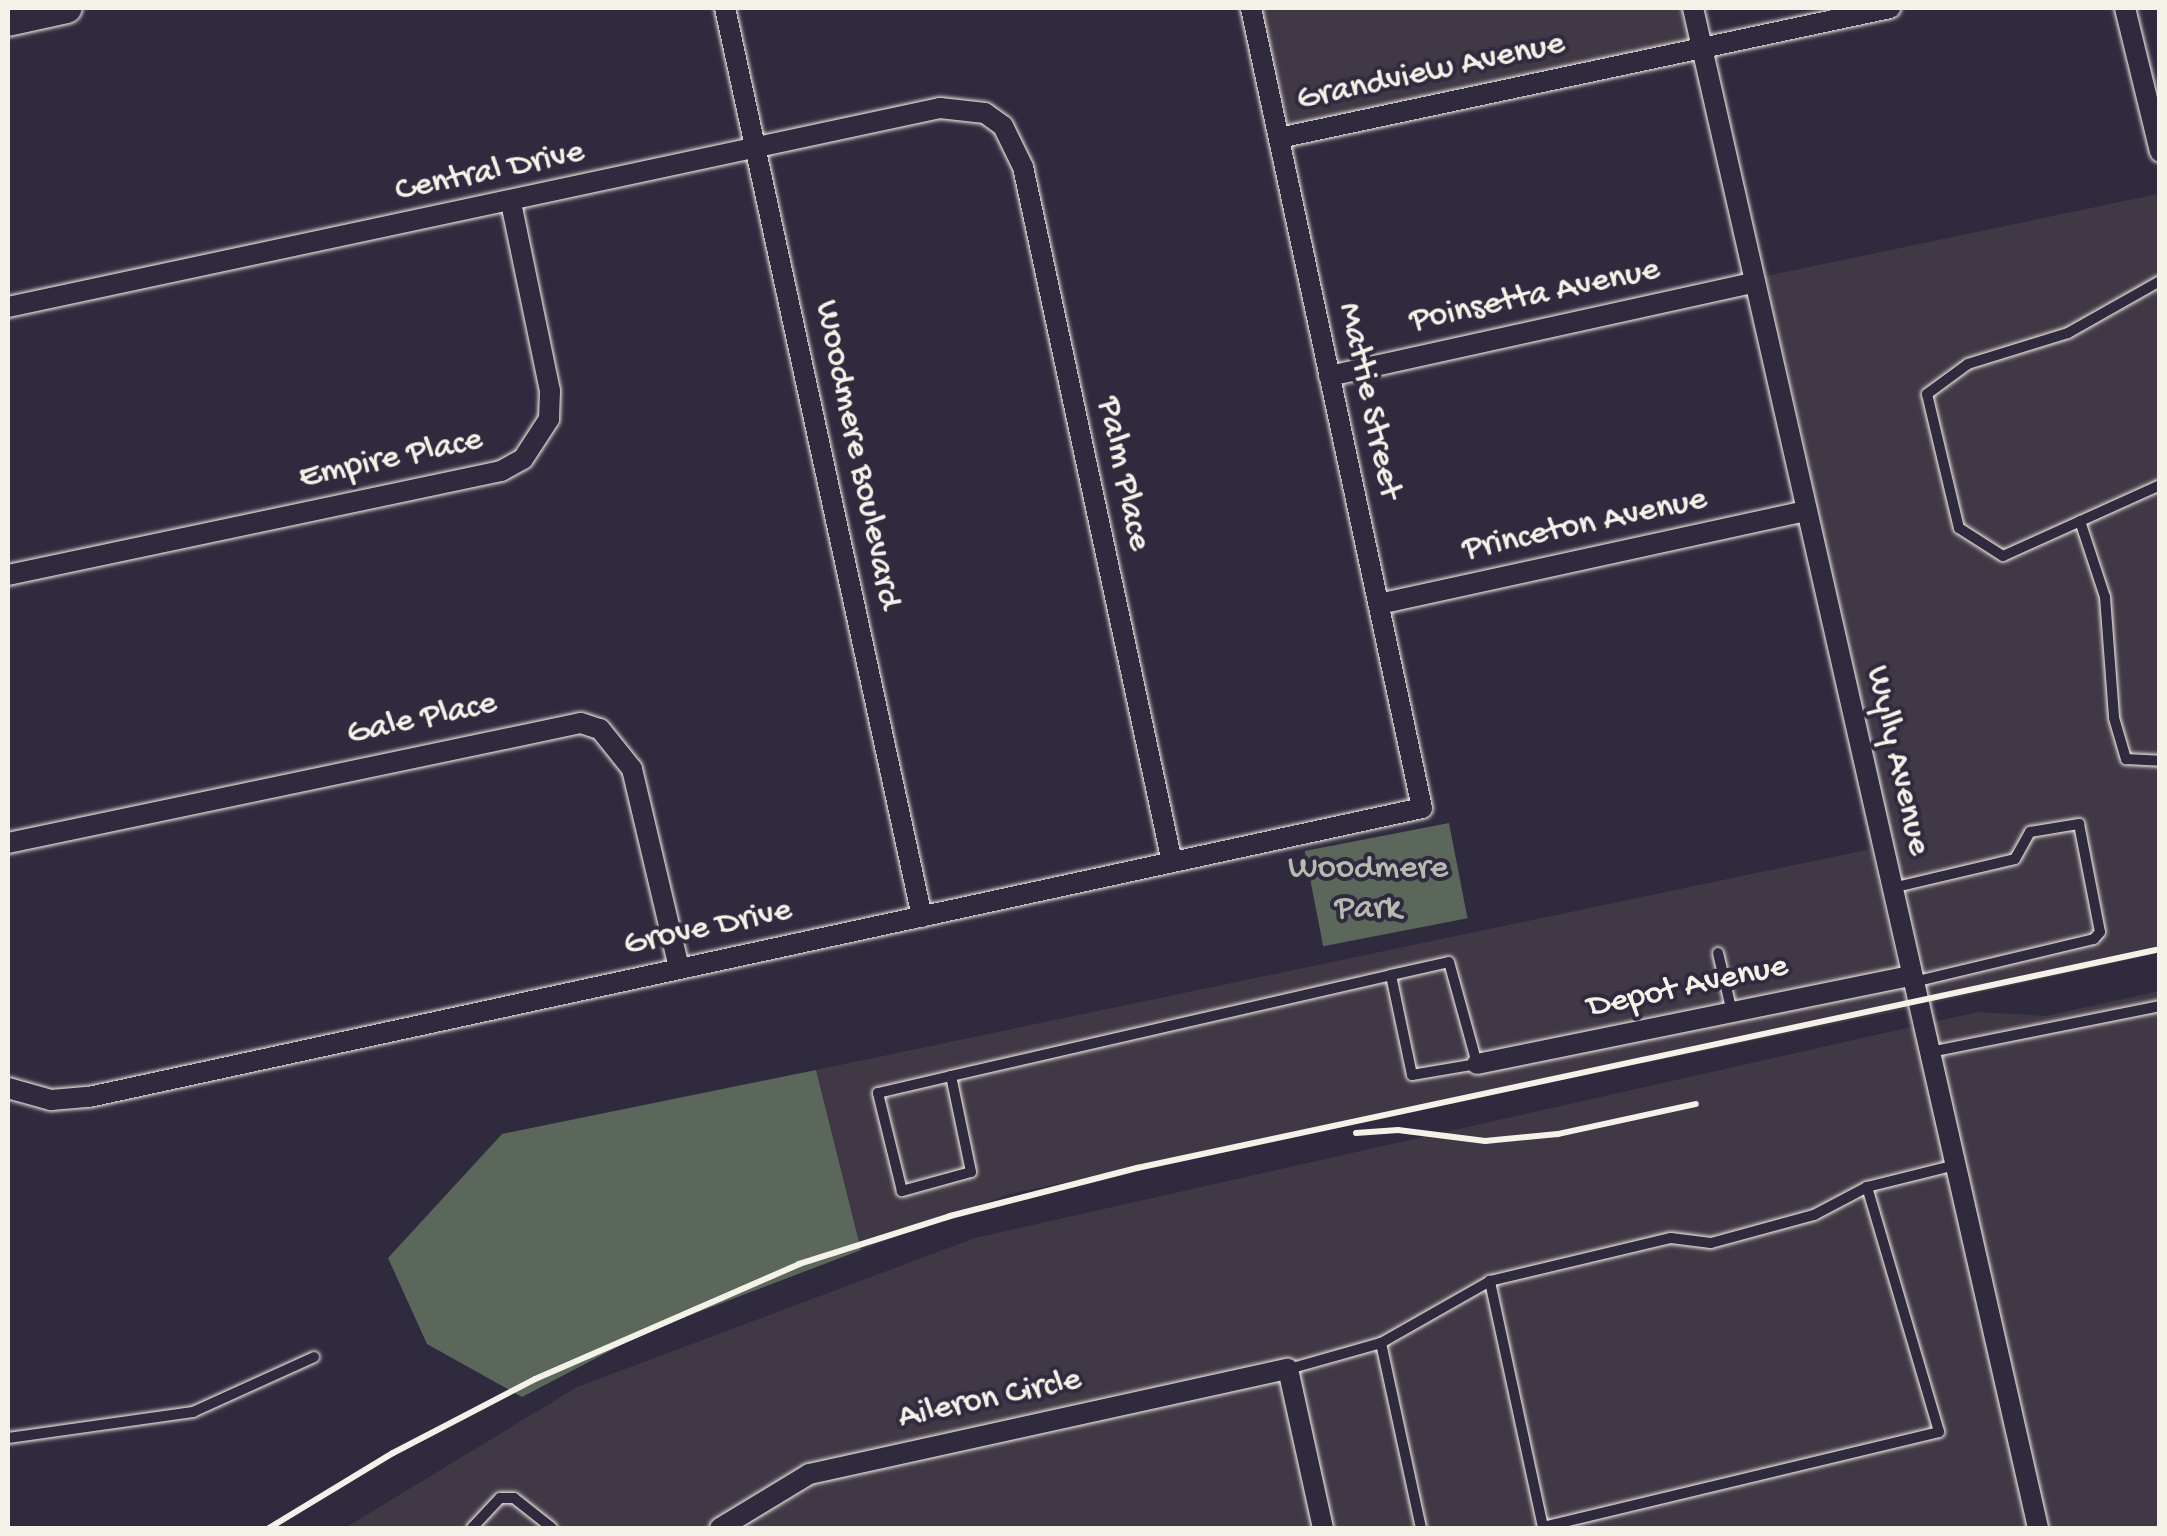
<!DOCTYPE html>
<html>
<head>
<meta charset="utf-8">
<style>
	body { margin:0 }
	#map { position:relative; width:2167px; height:1536px; overflow:hidden; background:#2f2a3d; font-family:"Gochi Hand",sans-serif }
	div>[style] { position:absolute }
	[style*='--x'] { left:calc(var(--x)*1px); top:calc(var(--y)*1px); width:calc(var(--w)*1px); rotate:calc(var(--a)*1deg) }
	.built>* { inset:0; background:#413845 }
	.green>* { inset:0; background:#5b675b; transform-origin:0 0 }
	.roads { filter:drop-shadow(0 0 2px #f4f1e8) drop-shadow(0 0 2px #f4f1e8) }
	.lane>* { height:10px; margin:-5px; padding:0 5px; transform-origin:5px; border-radius:5px; background:#2f2a3d }
	.street>* { height:20px; margin:-10px; padding:0 10px; transform-origin:10px; border-radius:10px; background:#2f2a3d }
	.secondary>* { height:30px; margin:-15px; padding:0 15px; transform-origin:15px; border-radius:15px; background:#2f2a3d }
	.rail>* { height:6px; margin:-3px; padding:0 3px; transform-origin:3px; border-radius:3px; background:#f4f1e8 }
	span { translate:-50% -50%; white-space:nowrap; text-align:center; line-height:1.15; -webkit-text-stroke:8px #2f2a3d; paint-order:stroke }
	.street-label { font-size:35px; color:#f4f1e8 }
	.park-label { font-size:35px; color:#b7bab0 }
	.frame { position:absolute; inset:0; border:10px solid #f4f1e8; pointer-events:none }
</style>
</head>
<body>
<div id="map">
	<div class="built">
		<i style="clip-path:polygon(1262px 8px,1681px 8px,1689px 42px,1288px 126px)"></i>
		<i style="clip-path:polygon(2158px 194px,2159px 953px,1930px 1004px,1766px 276px)"></i>
		<i style="clip-path:polygon(1871px 849px,1898px 968px,1465px 1056px,1468px 1076px,1903px 988px,1908px 1009px,1009px 1194px,861px 1250px,816px 1070px)"></i>
		<i style="clip-path:polygon(2159px 991px,2159px 1528px,345px 1528px,577px 1387px,975px 1238px,1978px 1012px,2046px 1016px)"></i>
	</div>
	<div class="green">
		<i style="left:1449px;top:823px;width:97px;height:147px;rotate:79deg"></i>
		<i style="clip-path:polygon(816px 1070px,861px 1250px,646px 1332px,522px 1397px,427px 1344px,388px 1258px,502px 1134px)"></i>
	</div>
	<div class="roads">
		<div class="lane">
			<i style="--x:2160;--y:281;--w:106;--a:150.5"></i>
			<i style="--x:2068;--y:333;--w:105;--a:162.8"></i>
			<i style="--x:1968;--y:364;--w:51;--a:143.8"></i>
			<i style="--x:1927;--y:394;--w:138;--a:76.6"></i>
			<i style="--x:1959;--y:528;--w:52;--a:32.5"></i>
			<i style="--x:2003;--y:556;--w:172;--a:-24.3"></i>
			<i style="--x:2080;--y:521;--w:80;--a:71.8"></i>
			<i style="--x:2105;--y:597;--w:121;--a:85.7"></i>
			<i style="--x:2114;--y:718;--w:43;--a:73.7"></i>
			<i style="--x:2126;--y:759;--w:34;--a:3"></i>
			<i style="--x:1892;--y:888;--w:126;--a:-13.3"></i>
			<i style="--x:2015;--y:859;--w:31;--a:-61"></i>
			<i style="--x:2030;--y:832;--w:50;--a:-9.3"></i>
			<i style="--x:2079;--y:824;--w:110;--a:79"></i>
			<i style="--x:2100;--y:932;--w:9;--a:131"></i>
			<i style="--x:2094;--y:939;--w:186;--a:166.6"></i>
			<i style="--x:1718;--y:953;--w:61;--a:76.7"></i>
			<i style="--x:1930;--y:1052;--w:235;--a:-11.3"></i>
			<i style="--x:951;--y:1076;--w:98;--a:78.2"></i>
			<i style="--x:971;--y:1172;--w:72;--a:164.6"></i>
			<i style="--x:902;--y:1191;--w:101;--a:-103.8"></i>
			<i style="--x:878;--y:1093;--w:75;--a:-13.1"></i>
			<i style="--x:951;--y:1076;--w:451;--a:-12.9"></i>
			<i style="--x:1391;--y:975;--w:59;--a:-12.6"></i>
			<i style="--x:1449;--y:962;--w:106;--a:74.6"></i>
			<i style="--x:1477;--y:1064;--w:66;--a:170.4"></i>
			<i style="--x:1412;--y:1075;--w:102;--a:-101.9"></i>
			<i style="--x:1867;--y:1187;--w:255;--a:73.6"></i>
			<i style="--x:1939;--y:1432;--w:407;--a:166.5"></i>
			<i style="--x:1543;--y:1527;--w:252;--a:-102.2"></i>
			<i style="--x:1490;--y:1281;--w:186;--a:-13.4"></i>
			<i style="--x:1671;--y:1238;--w:40;--a:7.1"></i>
			<i style="--x:1711;--y:1243;--w:107;--a:-15.2"></i>
			<i style="--x:1814;--y:1215;--w:60;--a:-27.8"></i>
			<i style="--x:1867;--y:1187;--w:91;--a:-14"></i>
			<i style="--x:1381;--y:1343;--w:189;--a:77.8"></i>
			<i style="--x:1289;--y:1369;--w:96;--a:-15.8"></i>
			<i style="--x:1381;--y:1343;--w:125;--a:-29.6"></i>
			<i style="--x:8;--y:1438;--w:187;--a:-8"></i>
			<i style="--x:193;--y:1412;--w:133;--a:-24.4"></i>
			<i style="--x:472;--y:1528;--w:41;--a:-47"></i>
			<i style="--x:500;--y:1498;--w:14;--a:0"></i>
			<i style="--x:514;--y:1498;--w:48;--a:38.3"></i>
		</div>
		<div class="street">
			<i style="--x:725;--y:8;--w:930;--a:77.77"></i>
			<i style="--x:1693;--y:8;--w:1559;--a:77.21"></i>
			<i style="--x:2125;--y:8;--w:148;--a:76.3"></i>
			<i style="--x:1279;--y:138;--w:625;--a:-12.01"></i>
			<i style="--x:8;--y:307;--w:953;--a:-12.05"></i>
			<i style="--x:940;--y:108;--w:45;--a:6.3"></i>
			<i style="--x:985;--y:113;--w:22;--a:36"></i>
			<i style="--x:1003;--y:126;--w:46;--a:64"></i>
			<i style="--x:1023;--y:167;--w:711;--a:77.9"></i>
			<i style="--x:1329;--y:376;--w:436;--a:-12.4"></i>
			<i style="--x:8;--y:575;--w:504;--a:-11.91"></i>
			<i style="--x:501;--y:471;--w:25;--a:-29"></i>
			<i style="--x:523;--y:459;--w:48;--a:-57"></i>
			<i style="--x:549;--y:419;--w:28;--a:-88"></i>
			<i style="--x:550;--y:391;--w:193;--a:-101.7"></i>
			<i style="--x:1379;--y:604;--w:436;--a:-12.3"></i>
			<i style="--x:8;--y:843;--w:585;--a:-11.83"></i>
			<i style="--x:581;--y:723;--w:20;--a:18"></i>
			<i style="--x:600;--y:729;--w:51;--a:51.3"></i>
			<i style="--x:632;--y:769;--w:204;--a:76.7"></i>
			<i style="--x:1477;--y:1064;--w:443;--a:-11.5"></i>
			<i style="--x:8;--y:1088;--w:45;--a:15.6"></i>
			<i style="--x:51;--y:1100;--w:38;--a:-5"></i>
			<i style="--x:89;--y:1097;--w:1364;--a:-12.23"></i>
			<i style="--x:1422;--y:808;--w:818;--a:-102.07"></i>
			<i style="--x:720;--y:1528;--w:104;--a:-31.2"></i>
			<i style="--x:809;--y:1474;--w:490;--a:-12.4"></i>
			<i style="--x:1288;--y:1369;--w:163;--a:77.6"></i>
		</div>
		<div class="secondary">
			<i style="--x:8;--y:21;--w:60;--a:-12.4"></i>
		</div>
	</div>
	<div class="rail">
		<i style="--x:1356;--y:1133;--w:42;--a:-4.1"></i>
		<i style="--x:1398;--y:1130;--w:88;--a:7.2"></i>
		<i style="--x:1485;--y:1141;--w:73;--a:-5.5"></i>
		<i style="--x:1558;--y:1134;--w:141;--a:-12.3"></i>
		<i style="--x:269;--y:1528;--w:145;--a:-31.2"></i>
		<i style="--x:393;--y:1453;--w:160;--a:-27.5"></i>
		<i style="--x:535;--y:1379;--w:288;--a:-23.5"></i>
		<i style="--x:799;--y:1264;--w:158;--a:-17.6"></i>
		<i style="--x:950;--y:1216;--w:193;--a:-14.4"></i>
		<i style="--x:1137;--y:1168;--w:1046;--a:-12.08"></i>
	</div>
	<div class="street-label">
		<span style="left:1431px;top:73px;rotate:-12deg">Grandview Avenue</span>
		<span style="left:490px;top:173px;rotate:-12deg">Central Drive</span>
		<span style="left:1535px;top:297px;rotate:-12deg">Poinsetta Avenue</span>
		<span style="left:1368px;top:401px;rotate:78deg">Mattie Street</span>
		<span style="left:856px;top:455px;rotate:78deg">Woodmere Boulevard</span>
		<span style="left:391px;top:460px;rotate:-12deg">Empire Place</span>
		<span style="left:1122px;top:474px;rotate:78deg">Palm Place</span>
		<span style="left:1585px;top:526px;rotate:-12deg">Princeton Avenue</span>
		<span style="left:422px;top:720px;rotate:-12deg">Gale Place</span>
		<span style="left:1896px;top:761px;rotate:77deg">Wylly Avenue</span>
		<span style="left:708px;top:929px;rotate:-12deg">Grove Drive</span>
		<span style="left:1688px;top:988px;rotate:-12deg">Depot Avenue</span>
		<span style="left:990px;top:1400px;rotate:-12deg">Aileron Circle</span>
	</div>
	<div class="park-label">
		<span style="left:1368px;top:890px">Woodmere<br>Park</span>
	</div>
	<div class="frame"></div>
</div>
</body>
</html>
